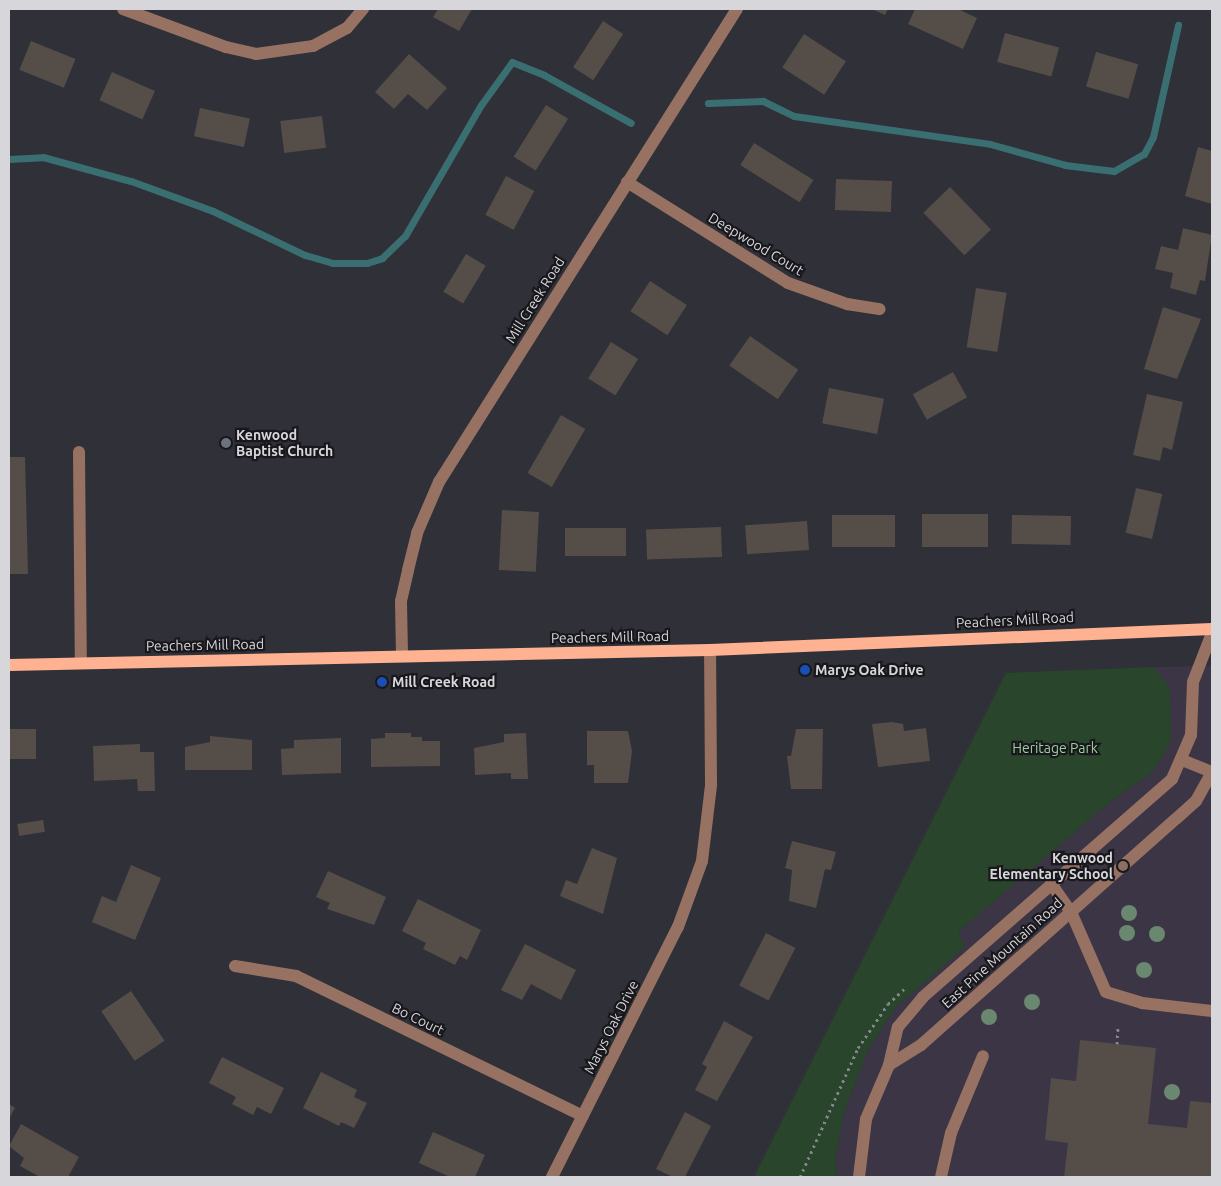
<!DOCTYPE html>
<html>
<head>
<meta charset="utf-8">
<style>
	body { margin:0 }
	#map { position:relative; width:1221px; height:1186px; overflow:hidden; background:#303038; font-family:Ubuntu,sans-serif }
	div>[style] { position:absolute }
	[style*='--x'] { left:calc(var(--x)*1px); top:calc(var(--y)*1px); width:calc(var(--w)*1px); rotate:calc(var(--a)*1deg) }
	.education>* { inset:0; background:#3b3545 }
	.green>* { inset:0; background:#29452b }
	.stream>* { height:7px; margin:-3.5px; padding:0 3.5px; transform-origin:3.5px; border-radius:3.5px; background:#3a6f72 }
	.building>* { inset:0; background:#554d48; transform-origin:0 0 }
	.path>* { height:3px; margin-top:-1.5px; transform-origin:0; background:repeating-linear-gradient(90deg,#85858c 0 2.5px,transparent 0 6.5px) }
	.minor>* { height:12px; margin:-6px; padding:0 6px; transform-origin:6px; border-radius:6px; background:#977263 }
	.major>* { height:12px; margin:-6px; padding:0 6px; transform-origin:6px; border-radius:6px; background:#feb292 }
	.trees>* { width:16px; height:16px; margin:-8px; border-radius:50%; background:#6a8770 }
	.dots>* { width:14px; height:14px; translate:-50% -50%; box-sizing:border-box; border:2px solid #18181c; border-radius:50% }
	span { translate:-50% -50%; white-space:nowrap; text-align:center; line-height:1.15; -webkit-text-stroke:4.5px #18181c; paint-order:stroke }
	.street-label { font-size:14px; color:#d6d6db }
	.poi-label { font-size:14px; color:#d6d6db; font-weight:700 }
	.left { translate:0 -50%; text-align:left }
	.right { translate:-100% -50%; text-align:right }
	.park-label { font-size:14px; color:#9ace9d }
	.frame { position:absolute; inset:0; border:10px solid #d6d6db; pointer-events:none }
</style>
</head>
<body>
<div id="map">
	<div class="education">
		<i style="clip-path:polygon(1212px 666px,1212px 1177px,837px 1177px,835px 1163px,843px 1115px,869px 1048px,896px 1007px,965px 947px,958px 932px,1112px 800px,1151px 773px,1170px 688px,1154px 667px)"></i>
	</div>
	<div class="green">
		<i style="clip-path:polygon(1154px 667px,1170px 688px,1171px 739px,1163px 757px,1151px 773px,1112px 800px,958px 932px,965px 947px,896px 1007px,869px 1048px,843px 1115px,835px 1163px,837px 1177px,754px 1177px,1006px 673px)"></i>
	</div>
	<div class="stream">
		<i style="--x:708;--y:103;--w:55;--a:-2.1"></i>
		<i style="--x:763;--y:101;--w:34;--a:26"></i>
		<i style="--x:794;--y:116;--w:198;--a:8.1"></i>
		<i style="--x:990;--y:144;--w:78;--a:15.6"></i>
		<i style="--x:1065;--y:165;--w:49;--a:7"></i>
		<i style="--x:1114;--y:171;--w:34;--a:-30"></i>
		<i style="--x:1144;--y:154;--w:19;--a:-62"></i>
		<i style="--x:1153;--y:137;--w:115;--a:-77.4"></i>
		<i style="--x:9;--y:159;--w:34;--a:-3"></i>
		<i style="--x:43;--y:157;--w:91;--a:15.3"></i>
		<i style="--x:131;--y:181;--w:87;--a:20.1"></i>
		<i style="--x:213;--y:211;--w:102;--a:25.6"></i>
		<i style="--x:305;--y:255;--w:29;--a:16"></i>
		<i style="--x:333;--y:263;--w:34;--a:0"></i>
		<i style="--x:367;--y:263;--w:16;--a:-18"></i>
		<i style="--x:382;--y:258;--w:32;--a:-44"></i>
		<i style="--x:405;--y:236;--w:151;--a:-59.9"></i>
		<i style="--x:481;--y:105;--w:53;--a:-54.2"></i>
		<i style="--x:512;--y:62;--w:35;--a:22"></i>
		<i style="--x:544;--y:75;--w:99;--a:28.9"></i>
	</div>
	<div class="building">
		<i style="clip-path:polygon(438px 9px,472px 9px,459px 31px,433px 17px)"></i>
		<i style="clip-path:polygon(872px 9px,888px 9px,885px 15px)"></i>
		<i style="clip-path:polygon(915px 9px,958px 9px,977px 18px,963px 49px,908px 24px)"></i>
		<i style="left:603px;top:21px;width:24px;height:55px;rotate:33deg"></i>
		<i style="left:1005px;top:33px;width:56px;height:30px;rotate:15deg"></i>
		<i style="left:804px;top:34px;width:50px;height:40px;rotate:33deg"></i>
		<i style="left:31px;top:41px;width:48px;height:31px;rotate:22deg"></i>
		<i style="left:1096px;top:52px;width:44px;height:36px;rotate:16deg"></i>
		<i style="clip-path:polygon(409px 54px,447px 88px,427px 110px,408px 94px,394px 109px,375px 92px)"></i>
		<i style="left:112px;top:72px;width:47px;height:31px;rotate:24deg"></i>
		<i style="left:546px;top:105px;width:26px;height:61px;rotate:32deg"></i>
		<i style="left:200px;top:108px;width:51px;height:29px;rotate:12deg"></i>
		<i style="left:322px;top:116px;width:32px;height:42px;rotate:83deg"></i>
		<i style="left:754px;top:143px;width:70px;height:26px;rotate:32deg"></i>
		<i style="clip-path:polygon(1198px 147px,1212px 151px,1212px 204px,1185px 196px)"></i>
		<i style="left:506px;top:176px;width:32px;height:44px;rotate:28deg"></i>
		<i style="left:836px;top:179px;width:56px;height:31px;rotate:2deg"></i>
		<i style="left:950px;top:187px;width:59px;height:37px;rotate:46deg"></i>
		<i style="clip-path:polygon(1183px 228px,1212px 235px,1205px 281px,1200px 280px,1196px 295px,1170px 288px,1173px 273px,1155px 269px,1161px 246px,1178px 250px)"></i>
		<i style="left:466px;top:254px;width:23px;height:44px;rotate:31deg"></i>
		<i style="left:650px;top:281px;width:44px;height:36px;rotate:33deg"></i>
		<i style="left:976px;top:288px;width:31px;height:60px;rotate:9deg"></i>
		<i style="clip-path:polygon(1163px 307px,1201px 319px,1177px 379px,1144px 369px)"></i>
		<i style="left:750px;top:336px;width:59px;height:36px;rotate:35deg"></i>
		<i style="left:611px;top:342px;width:32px;height:43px;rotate:32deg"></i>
		<i style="left:953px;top:372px;width:29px;height:46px;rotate:61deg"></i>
		<i style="left:829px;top:388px;width:56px;height:36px;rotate:11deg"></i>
		<i style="clip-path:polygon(1147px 394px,1183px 402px,1172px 450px,1163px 447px,1160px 461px,1133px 455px)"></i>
		<i style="left:561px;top:415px;width:28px;height:67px;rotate:30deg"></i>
		<i style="clip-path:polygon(9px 457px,25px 457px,28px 574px,9px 574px)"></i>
		<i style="left:1136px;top:488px;width:27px;height:46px;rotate:13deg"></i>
		<i style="left:502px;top:510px;width:37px;height:60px;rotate:3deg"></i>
		<i style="left:988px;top:514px;width:33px;height:66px;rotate:90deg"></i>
		<i style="left:832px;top:515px;width:63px;height:32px"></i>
		<i style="left:1012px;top:515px;width:59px;height:29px;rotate:1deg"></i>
		<i style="left:807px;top:521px;width:29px;height:62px;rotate:86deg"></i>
		<i style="left:721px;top:527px;width:30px;height:75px;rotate:88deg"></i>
		<i style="left:626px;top:528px;width:28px;height:61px;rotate:90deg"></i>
		<i style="clip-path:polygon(892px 722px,903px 724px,904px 731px,926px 728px,930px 761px,878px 767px,872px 724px)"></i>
		<i style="left:9px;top:729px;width:27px;height:30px"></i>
		<i style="clip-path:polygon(796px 729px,823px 729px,822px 789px,791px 789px,787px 756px,791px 756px)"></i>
		<i style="clip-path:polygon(587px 731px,628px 731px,632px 751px,628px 783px,594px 783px,594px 765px,587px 765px)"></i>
		<i style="clip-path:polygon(385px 733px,411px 733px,411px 737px,422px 737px,422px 741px,440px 741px,440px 766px,371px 767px,371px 739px,385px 738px)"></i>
		<i style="clip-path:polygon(526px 733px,528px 779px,511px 779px,511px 773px,475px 775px,474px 748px,504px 742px,504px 734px)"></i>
		<i style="clip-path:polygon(210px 736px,252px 740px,252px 770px,185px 770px,185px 747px,210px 742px)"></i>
		<i style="clip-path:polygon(341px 738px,341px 773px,282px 775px,281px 749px,294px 748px,294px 740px)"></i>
		<i style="clip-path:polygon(140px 744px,140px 752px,154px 752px,155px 791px,138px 791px,137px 779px,94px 781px,93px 746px)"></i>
		<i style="left:43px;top:820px;width:12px;height:26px;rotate:81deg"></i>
		<i style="clip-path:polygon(792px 841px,836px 852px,831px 870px,825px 869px,816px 908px,789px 901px,792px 870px,785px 868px)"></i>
		<i style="clip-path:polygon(592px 848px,617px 858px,603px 914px,560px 896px,566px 880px,577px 884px)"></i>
		<i style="clip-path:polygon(131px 865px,161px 878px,135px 940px,92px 922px,102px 896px,116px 902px)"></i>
		<i style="clip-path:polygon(328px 871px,386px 897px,374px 925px,327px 909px,330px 903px,316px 897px)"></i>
		<i style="clip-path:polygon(418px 899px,481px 930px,467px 960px,460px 956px,455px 965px,423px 949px,426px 943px,402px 931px)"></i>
		<i style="left:766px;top:933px;width:33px;height:59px;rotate:27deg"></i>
		<i style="clip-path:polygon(525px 944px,576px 970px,561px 1000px,531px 984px,522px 1000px,501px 990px)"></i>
		<i style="left:131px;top:991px;width:60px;height:36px;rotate:56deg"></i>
		<i style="clip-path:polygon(724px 1021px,753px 1037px,717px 1101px,695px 1090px,707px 1067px,702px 1064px)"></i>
		<i style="clip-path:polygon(1080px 1040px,1156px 1048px,1148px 1124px,1187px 1128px,1190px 1101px,1212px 1103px,1212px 1177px,1064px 1177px,1068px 1143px,1045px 1140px,1051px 1078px,1076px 1081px)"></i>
		<i style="clip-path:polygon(222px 1057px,284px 1088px,271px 1114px,257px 1107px,253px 1115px,232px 1104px,236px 1097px,209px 1083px)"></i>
		<i style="clip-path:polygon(321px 1072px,357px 1090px,354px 1097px,367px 1103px,354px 1128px,341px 1122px,339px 1126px,303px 1108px)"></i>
		<i style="clip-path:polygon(9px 1104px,15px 1108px,9px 1119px)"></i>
		<i style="clip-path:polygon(685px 1112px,711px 1126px,685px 1177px,673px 1177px,656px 1169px)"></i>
		<i style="clip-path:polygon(21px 1124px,79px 1157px,68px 1177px,40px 1177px,20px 1166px,24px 1158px,9px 1146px)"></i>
		<i style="clip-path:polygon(433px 1132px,485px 1155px,475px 1177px,450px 1177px,419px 1163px)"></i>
	</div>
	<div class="path">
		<i style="--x:1117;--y:1044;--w:19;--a:-87"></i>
		<i style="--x:800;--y:1177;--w:141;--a:-65.8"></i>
		<i style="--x:858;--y:1048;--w:53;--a:-55.7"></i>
		<i style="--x:888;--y:1004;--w:22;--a:-43"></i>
	</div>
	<div class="minor">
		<i style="--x:123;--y:9;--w:110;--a:20.3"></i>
		<i style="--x:226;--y:47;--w:31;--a:13"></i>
		<i style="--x:256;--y:54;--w:58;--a:-8"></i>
		<i style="--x:313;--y:46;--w:38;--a:-28"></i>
		<i style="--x:347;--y:28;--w:25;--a:-50"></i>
		<i style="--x:627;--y:182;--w:190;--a:32.1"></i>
		<i style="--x:788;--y:283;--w:63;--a:19.6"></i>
		<i style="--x:847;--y:304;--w:33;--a:9"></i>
		<i style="--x:79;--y:452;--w:211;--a:89.5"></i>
		<i style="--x:402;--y:654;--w:53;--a:-91.1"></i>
		<i style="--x:401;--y:601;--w:32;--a:-77"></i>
		<i style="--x:408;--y:570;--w:38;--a:-76"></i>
		<i style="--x:417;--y:533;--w:56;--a:-66.7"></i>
		<i style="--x:439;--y:482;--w:559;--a:-57.79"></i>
		<i style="--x:1182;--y:760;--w:32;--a:22"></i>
		<i style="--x:1052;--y:885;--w:33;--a:55"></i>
		<i style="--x:1071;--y:912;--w:87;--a:66.4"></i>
		<i style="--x:1106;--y:992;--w:38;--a:17"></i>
		<i style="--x:1142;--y:1003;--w:70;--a:6.5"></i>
		<i style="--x:235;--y:966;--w:62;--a:9.3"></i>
		<i style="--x:296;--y:976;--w:319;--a:26"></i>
		<i style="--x:889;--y:1065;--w:38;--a:-32"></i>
		<i style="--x:921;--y:1045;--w:342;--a:-41.6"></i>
		<i style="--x:1177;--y:818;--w:25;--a:-42"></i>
		<i style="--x:1196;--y:801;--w:33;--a:-61"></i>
		<i style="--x:552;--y:1177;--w:280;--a:-63.3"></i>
		<i style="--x:678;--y:927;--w:70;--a:-70"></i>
		<i style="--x:702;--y:861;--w:77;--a:-83.2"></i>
		<i style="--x:711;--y:785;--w:135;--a:-90.4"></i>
		<i style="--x:859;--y:1177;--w:58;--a:-83.1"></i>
		<i style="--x:866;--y:1119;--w:59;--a:-66.9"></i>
		<i style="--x:889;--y:1065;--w:39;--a:-77"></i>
		<i style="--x:898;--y:1027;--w:39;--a:-50"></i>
		<i style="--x:923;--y:997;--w:331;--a:-41.2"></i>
		<i style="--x:1172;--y:779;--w:48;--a:-66.6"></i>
		<i style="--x:1191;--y:735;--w:53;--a:-87.8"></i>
		<i style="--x:1193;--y:682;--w:53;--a:-68.8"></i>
		<i style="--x:941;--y:1177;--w:45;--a:-77.2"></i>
		<i style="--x:951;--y:1133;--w:83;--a:-67.4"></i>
	</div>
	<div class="major">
		<i style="--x:9;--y:665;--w:701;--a:-1.23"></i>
		<i style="--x:710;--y:650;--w:502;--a:-2.4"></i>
	</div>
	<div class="trees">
		<i style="left:1129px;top:913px"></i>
		<i style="left:1127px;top:933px"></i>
		<i style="left:1157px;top:934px"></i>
		<i style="left:1144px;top:970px"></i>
		<i style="left:1032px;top:1002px"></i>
		<i style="left:989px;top:1017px"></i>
		<i style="left:1172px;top:1092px"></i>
	</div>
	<div class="dots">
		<i style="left:226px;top:443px;background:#6b7280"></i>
		<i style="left:805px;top:670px;background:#1a4fb4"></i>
		<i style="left:382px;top:682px;background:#1a4fb4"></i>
		<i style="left:1123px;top:866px;background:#8d6e63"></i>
	</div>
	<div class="street-label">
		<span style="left:756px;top:244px;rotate:31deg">Deepwood Court</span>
		<span style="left:535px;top:300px;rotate:-58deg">Mill Creek Road</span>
		<span style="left:1015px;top:620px;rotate:-3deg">Peachers Mill Road</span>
		<span style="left:610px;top:637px;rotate:-1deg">Peachers Mill Road</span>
		<span style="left:205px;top:645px;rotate:-1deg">Peachers Mill Road</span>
		<span style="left:1002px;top:953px;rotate:-42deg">East Pine Mountain Road</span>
		<span style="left:418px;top:1019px;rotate:26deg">Bo Court</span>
		<span style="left:611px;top:1027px;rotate:-63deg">Marys Oak Drive</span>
	</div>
	<div class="poi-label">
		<span class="left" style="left:236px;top:443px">Kenwood<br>Baptist Church</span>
		<span class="left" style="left:815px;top:670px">Marys Oak Drive</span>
		<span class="left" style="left:392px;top:682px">Mill Creek Road</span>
		<span class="right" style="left:1113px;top:866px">Kenwood<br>Elementary School</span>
	</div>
	<div class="park-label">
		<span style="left:1055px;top:748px">Heritage Park</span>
	</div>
	<div class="frame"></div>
</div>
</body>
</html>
